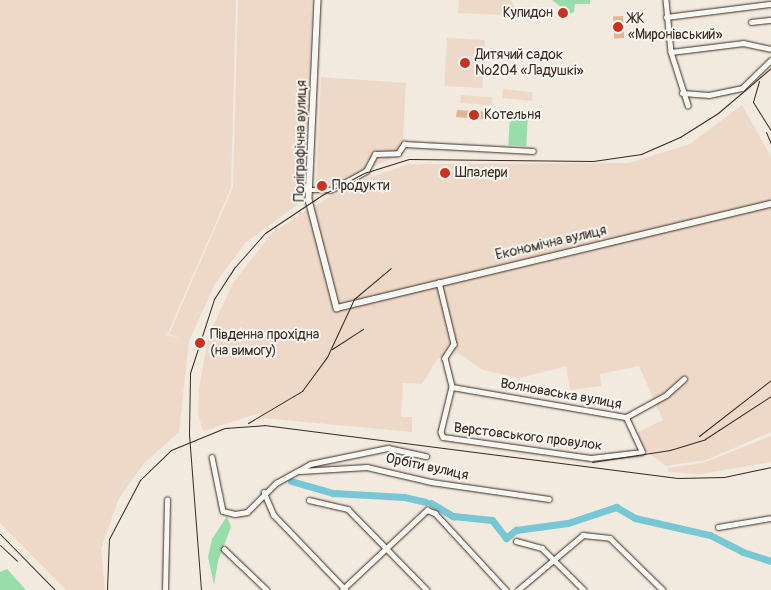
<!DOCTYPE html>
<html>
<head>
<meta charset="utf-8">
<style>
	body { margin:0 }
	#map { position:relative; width:771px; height:590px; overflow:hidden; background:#f2e9df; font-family:Pangolin,sans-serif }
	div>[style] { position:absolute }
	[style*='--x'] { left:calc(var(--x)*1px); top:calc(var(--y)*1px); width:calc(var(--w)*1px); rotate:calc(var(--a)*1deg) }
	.built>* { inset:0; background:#eed9c9; transform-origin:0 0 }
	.green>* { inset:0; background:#98deab; transform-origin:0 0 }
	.river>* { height:7px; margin:-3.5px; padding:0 3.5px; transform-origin:3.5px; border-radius:3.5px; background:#78c7d5 }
	.building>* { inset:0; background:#e4b595; transform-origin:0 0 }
	.roads { filter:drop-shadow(0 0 1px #3b2a1e) drop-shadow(0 0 1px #3b2a1e) }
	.minor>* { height:4.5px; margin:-2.25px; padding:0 2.25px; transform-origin:2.25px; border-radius:2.25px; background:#f6f6f2 }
	.tertiary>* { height:5.5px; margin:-2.75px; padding:0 2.75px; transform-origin:2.75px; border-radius:2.75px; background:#f6f6f2 }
	.tram>* { height:1px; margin:-0.5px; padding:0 0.5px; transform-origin:0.5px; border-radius:0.5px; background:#3b2a1e }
	.rail>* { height:1px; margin:-0.5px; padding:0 0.5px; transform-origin:0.5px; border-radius:0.5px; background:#3b2a1e }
	.dots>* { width:14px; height:14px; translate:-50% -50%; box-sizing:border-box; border:2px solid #f6f6f2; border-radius:50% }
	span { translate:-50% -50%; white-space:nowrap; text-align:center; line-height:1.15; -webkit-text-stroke:4px #f6f6f2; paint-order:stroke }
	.poi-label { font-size:14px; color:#3b2a1e }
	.right { translate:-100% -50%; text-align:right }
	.left { translate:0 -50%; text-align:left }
	.street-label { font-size:14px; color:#3b2a1e }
</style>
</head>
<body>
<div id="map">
	<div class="built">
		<i style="clip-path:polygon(0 0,236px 0,231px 188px,167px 335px,181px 339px,169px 334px,233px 187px,238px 0,312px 0,305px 199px,245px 243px,215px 284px,189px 341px,179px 432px,145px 462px,119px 498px,101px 549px,105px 590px,66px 590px,0 523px)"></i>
		<i style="clip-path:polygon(459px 0,511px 0,519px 16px,458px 13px)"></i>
		<i style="left:447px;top:38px;width:38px;height:48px;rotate:3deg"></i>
		<i style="clip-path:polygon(321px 77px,406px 83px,402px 154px,334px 184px,316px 185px)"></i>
		<i style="left:503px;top:89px;width:30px;height:9px;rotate:6deg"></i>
		<i style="left:461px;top:95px;width:31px;height:8px;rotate:4deg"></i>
		<i style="clip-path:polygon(742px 105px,771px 157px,771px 432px,706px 460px,666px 466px,644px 450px,636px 433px,663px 420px,639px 366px,600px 374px,601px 386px,570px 390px,566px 366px,520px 378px,483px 370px,458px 353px,438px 358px,422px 384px,403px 383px,401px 417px,412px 417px,412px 432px,262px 418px,260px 413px,203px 431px,198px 414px,199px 388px,209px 335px,233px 283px,272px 233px,307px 210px,356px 182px,409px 164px,629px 163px,690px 144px)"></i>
		<i style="clip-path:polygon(771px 436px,771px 462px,701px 474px,668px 472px,668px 468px,703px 463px)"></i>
	</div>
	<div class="green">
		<i style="clip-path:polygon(552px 0,590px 0,590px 4px,575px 4px,574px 12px,569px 14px)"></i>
		<i style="left:510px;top:114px;width:18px;height:31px;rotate:3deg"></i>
		<i style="clip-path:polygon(227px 516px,231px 527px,218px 561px,214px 585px,208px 557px,212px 539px)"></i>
		<i style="clip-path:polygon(7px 569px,26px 590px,0 590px,0 572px)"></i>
	</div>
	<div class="river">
		<i style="--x:291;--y:481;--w:44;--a:15.9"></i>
		<i style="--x:333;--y:493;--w:71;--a:3.2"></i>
		<i style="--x:404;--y:497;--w:22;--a:13"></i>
		<i style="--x:431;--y:503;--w:26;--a:31"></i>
		<i style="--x:453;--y:516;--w:39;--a:6"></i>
		<i style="--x:492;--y:520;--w:23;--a:52"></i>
		<i style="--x:506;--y:538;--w:13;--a:-39"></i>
		<i style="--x:516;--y:530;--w:52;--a:-7.7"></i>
		<i style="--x:568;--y:523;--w:51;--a:-18.4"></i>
		<i style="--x:616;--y:507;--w:22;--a:30"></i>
		<i style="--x:635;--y:518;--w:77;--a:12.8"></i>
		<i style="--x:710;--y:535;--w:37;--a:27"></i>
		<i style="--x:743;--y:552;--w:29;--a:18"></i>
	</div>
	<div class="building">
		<i style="left:623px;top:16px;width:22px;height:10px;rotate:87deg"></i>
		<i style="clip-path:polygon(457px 110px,492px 112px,492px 120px,456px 117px)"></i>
	</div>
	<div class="roads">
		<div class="minor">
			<i style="--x:666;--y:0;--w:52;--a:84.5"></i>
			<i style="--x:671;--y:52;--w:56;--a:72.2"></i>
			<i style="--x:666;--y:17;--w:106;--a:-7.1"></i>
			<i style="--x:751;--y:22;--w:20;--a:-6"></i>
			<i style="--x:671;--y:52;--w:73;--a:-7.1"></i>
			<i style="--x:743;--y:43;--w:29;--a:12"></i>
			<i style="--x:682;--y:93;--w:27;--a:4"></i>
			<i style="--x:709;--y:95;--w:34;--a:-12"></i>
			<i style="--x:742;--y:88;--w:40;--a:-44"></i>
			<i style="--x:310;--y:190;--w:20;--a:0"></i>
			<i style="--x:330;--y:190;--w:20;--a:-27"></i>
			<i style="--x:348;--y:181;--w:21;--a:-29"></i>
			<i style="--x:366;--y:171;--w:19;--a:-62"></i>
			<i style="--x:375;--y:154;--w:23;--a:-2"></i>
			<i style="--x:398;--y:153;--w:11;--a:-56"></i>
			<i style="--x:404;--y:144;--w:129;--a:3.1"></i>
			<i style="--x:439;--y:282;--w:64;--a:76.4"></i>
			<i style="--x:454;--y:344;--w:17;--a:123"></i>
			<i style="--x:445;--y:358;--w:30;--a:76"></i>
			<i style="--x:452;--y:387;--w:46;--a:103.7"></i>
			<i style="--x:441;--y:432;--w:5;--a:68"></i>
			<i style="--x:443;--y:437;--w:149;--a:8.1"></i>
			<i style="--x:591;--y:458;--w:51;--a:-6.7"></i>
			<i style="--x:642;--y:452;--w:38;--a:-115"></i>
			<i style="--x:452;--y:387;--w:177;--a:9.8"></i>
			<i style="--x:626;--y:417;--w:46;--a:-28.8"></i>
			<i style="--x:666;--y:395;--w:24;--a:-42"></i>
			<i style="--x:212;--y:457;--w:55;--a:78.5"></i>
			<i style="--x:223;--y:511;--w:12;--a:14"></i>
			<i style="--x:235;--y:514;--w:12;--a:-9"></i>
			<i style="--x:247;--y:512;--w:41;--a:-45"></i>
			<i style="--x:276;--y:483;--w:39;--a:-29"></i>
			<i style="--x:310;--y:464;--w:80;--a:-11.6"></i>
			<i style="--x:388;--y:448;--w:39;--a:12"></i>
			<i style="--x:300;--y:471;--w:67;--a:-3.4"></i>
			<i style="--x:367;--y:467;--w:66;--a:13.2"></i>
			<i style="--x:431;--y:482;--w:119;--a:8.2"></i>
			<i style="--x:264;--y:492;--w:25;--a:67"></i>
			<i style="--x:274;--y:515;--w:103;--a:46.2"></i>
			<i style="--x:309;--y:500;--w:40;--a:13"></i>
			<i style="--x:348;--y:509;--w:113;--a:45.7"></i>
			<i style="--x:718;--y:527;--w:54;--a:-9.6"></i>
			<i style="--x:516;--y:541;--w:27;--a:15"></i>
			<i style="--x:542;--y:548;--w:59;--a:45"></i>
			<i style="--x:224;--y:549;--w:59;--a:43.6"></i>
			<i style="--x:165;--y:590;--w:90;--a:-88.7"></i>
			<i style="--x:342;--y:590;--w:117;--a:-43.3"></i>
			<i style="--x:427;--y:510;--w:9;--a:21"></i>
			<i style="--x:435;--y:513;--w:105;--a:47.3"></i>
			<i style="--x:518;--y:590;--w:85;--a:-40.2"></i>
			<i style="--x:583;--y:535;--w:27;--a:6"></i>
			<i style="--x:610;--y:538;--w:74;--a:44.5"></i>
		</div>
		<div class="tertiary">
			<i style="--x:318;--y:0;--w:200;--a:92.6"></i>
			<i style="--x:309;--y:200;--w:112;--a:75.5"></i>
			<i style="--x:337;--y:308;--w:446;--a:-13.5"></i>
		</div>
	</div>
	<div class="tram">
		<i style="--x:759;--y:81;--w:22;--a:106"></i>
		<i style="--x:753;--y:102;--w:34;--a:58"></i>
		<i style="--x:766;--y:132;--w:13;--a:67"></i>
		<i style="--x:201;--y:590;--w:157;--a:-94.4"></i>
		<i style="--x:189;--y:433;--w:60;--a:-89"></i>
		<i style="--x:190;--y:373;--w:78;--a:-72"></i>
		<i style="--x:214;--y:299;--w:38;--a:-57"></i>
		<i style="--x:235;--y:267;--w:45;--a:-48.6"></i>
		<i style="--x:265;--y:233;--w:69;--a:-33.7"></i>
		<i style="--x:322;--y:195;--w:47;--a:-27.6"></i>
		<i style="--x:364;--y:173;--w:47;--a:-17.3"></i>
		<i style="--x:409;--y:159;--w:184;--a:0.6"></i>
		<i style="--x:593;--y:161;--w:49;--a:-8.3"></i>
		<i style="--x:641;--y:154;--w:43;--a:-23.6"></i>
		<i style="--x:680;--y:137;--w:45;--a:-32.3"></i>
		<i style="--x:718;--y:113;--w:70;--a:-40.3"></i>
	</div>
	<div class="rail">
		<i style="--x:332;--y:349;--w:37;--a:-33"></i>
		<i style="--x:248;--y:423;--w:63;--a:-30.7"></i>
		<i style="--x:302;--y:391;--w:42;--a:-53.7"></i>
		<i style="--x:327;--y:357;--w:64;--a:-65"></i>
		<i style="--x:354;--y:299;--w:48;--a:-40"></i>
		<i style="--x:699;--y:436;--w:91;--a:-37.9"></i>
		<i style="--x:592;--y:462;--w:79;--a:-8.7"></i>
		<i style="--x:670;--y:450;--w:37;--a:-17"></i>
		<i style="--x:705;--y:439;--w:79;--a:-33.1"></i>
		<i style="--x:0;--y:534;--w:78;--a:45.5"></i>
		<i style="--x:0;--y:545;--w:23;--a:43"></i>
		<i style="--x:107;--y:590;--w:51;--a:-87.8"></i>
		<i style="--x:109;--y:539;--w:67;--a:-62.3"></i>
		<i style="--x:140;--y:480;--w:43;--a:-44.1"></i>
		<i style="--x:171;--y:450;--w:58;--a:-22.2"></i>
		<i style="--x:225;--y:428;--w:39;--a:-4"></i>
		<i style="--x:264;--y:425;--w:417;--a:7.3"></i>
		<i style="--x:678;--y:478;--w:46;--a:-1.2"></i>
		<i style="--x:724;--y:477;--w:48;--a:-12"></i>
	</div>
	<div class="dots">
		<i style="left:563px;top:13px;background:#c8321e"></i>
		<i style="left:618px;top:27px;background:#c8321e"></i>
		<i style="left:465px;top:63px;background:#c8321e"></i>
		<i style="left:474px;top:115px;background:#c8321e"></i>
		<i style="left:445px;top:173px;background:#c8321e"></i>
		<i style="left:322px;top:186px;background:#c8321e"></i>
		<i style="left:200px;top:343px;background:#c8321e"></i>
	</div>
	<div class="poi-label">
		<span class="right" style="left:553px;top:13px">Купидон</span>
		<span class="left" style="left:628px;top:27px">ЖК<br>«Миронівський»</span>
		<span class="left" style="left:475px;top:63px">Дитячий садок<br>№204 «Ладушкі»</span>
		<span class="left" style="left:484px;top:115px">Котельня</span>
		<span class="left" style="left:455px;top:173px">Шпалери</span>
		<span class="left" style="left:332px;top:186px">Продукти</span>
		<span class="left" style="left:210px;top:343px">Південна прохідна<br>(на вимогу)</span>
	</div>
	<div class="street-label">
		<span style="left:301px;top:141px;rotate:-89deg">Поліграфічна вулиця</span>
		<span style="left:551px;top:243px;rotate:-13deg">Економічна вулиця</span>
		<span style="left:561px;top:394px;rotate:10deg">Волноваська вулиця</span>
		<span style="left:528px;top:437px;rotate:7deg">Верстовського провулок</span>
		<span style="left:427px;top:467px;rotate:12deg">Орбіти вулиця</span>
	</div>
</div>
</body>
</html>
